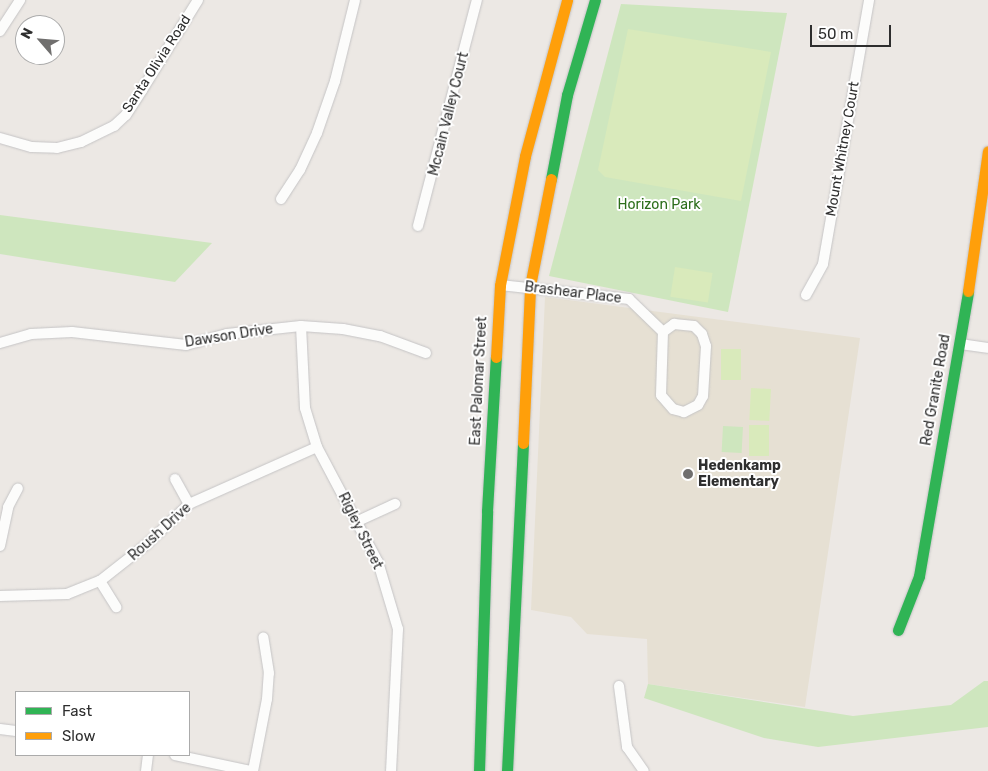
<!DOCTYPE html>
<html>
<head>
<meta charset="utf-8">
<style>
	body { margin:0 }
	#map { position:relative; width:988px; height:771px; overflow:hidden; background:#ece8e4; font-family:Rubik,sans-serif }
	div>[style] { position:absolute }
	[style*='--x'] { left:calc(var(--x)*1px); top:calc(var(--y)*1px); width:calc(var(--w)*1px); rotate:calc(var(--a)*1deg) }
	.education>* { inset:0; background:#e6e0d3 }
	.green>* { inset:0; background:#cee6be; transform-origin:0 0 }
	.pitch>* { inset:0; background:#d9eabb; transform-origin:0 0 }
	.roads { filter:drop-shadow(0 0 1px #c5c4c5) drop-shadow(0 0 1px #c5c4c5) }
	.street>* { height:10px; margin:-5px; padding:0 5px; transform-origin:5px; border-radius:5px; background:#fcfcfb }
	.fast>* { height:11px; margin:-5.5px; padding:0 5.5px; transform-origin:5.5px; border-radius:5.5px; background:#30b455 }
	.slow>* { height:11px; margin:-5.5px; padding:0 5.5px; transform-origin:5.5px; border-radius:5.5px; background:#ff9f0a }
	.dots>* { width:14px; height:14px; translate:-50% -50%; box-sizing:border-box; border:2px solid #fff; border-radius:50% }
	span { translate:-50% -50%; white-space:nowrap; text-align:center; line-height:1.15; -webkit-text-stroke:4px #fff; paint-order:stroke }
	.street-label { font-size:14px; color:#2e2e2e }
	.park-label { font-size:14px; color:#2c6e1b }
	.poi-label { font-size:14px; color:#2e2e2e; font-weight:700 }
	.left { translate:0 -50%; text-align:left }
	.legend { position:absolute; left:15px; top:691px; width:175px; height:65px; box-sizing:border-box; background:#fff; border:1px solid #ababab; margin:0; padding:6px 9px; list-style:none; font-size:15px; color:#2e2e2e }
	.legend li { display:flex; align-items:center; gap:10px; height:25px }
	.legend b { width:25px; border:1px solid #ababab }
	.north { position:absolute; left:15px; top:15px; width:50px; height:50px; box-sizing:border-box; background:#fff; border:1px solid #ababab; border-radius:50%; rotate:297deg; font-size:14px; font-weight:700; line-height:20px; text-align:center; color:#2e2e2e }
	.north::after { content:''; display:block; margin:auto; width:18px; height:22px; background:#706f6e; clip-path:polygon(50% 0,100% 100%,50% 72%,0 100%) }
	.scale { position:absolute; left:810px; top:25px; width:81px; height:22px; box-sizing:border-box; border:2px solid #2e2e2e; border-top:0; padding-left:6px; font-size:15px; line-height:18px; white-space:nowrap; color:#2e2e2e; -webkit-text-stroke:4px #fff; paint-order:stroke }
</style>
</head>
<body>
<div id="map">
	<div class="education">
		<i style="clip-path:polygon(545px 297px,860px 338px,805px 707px,648px 684px,647px 639px,587px 634px,571px 617px,531px 610px)"></i>
	</div>
	<div class="green">
		<i style="clip-path:polygon(621px 4px,787px 13px,728px 312px,549px 276px)"></i>
		<i style="clip-path:polygon(0 215px,212px 243px,175px 282px,0 254px)"></i>
		<i style="left:723px;top:426px;width:20px;height:26px;rotate:3deg"></i>
		<i style="clip-path:polygon(984px 681px,988px 681px,988px 727px,818px 747px,764px 738px,644px 698px,648px 684px,853px 716px,951px 705px)"></i>
	</div>
	<div class="pitch">
		<i style="clip-path:polygon(628px 29px,771px 52px,741px 201px,605px 177px,598px 170px)"></i>
		<i style="left:675px;top:267px;width:38px;height:30px;rotate:9deg"></i>
		<i style="left:721px;top:349px;width:20px;height:31px"></i>
		<i style="left:751px;top:388px;width:20px;height:32px;rotate:3deg"></i>
		<i style="left:749px;top:425px;width:20px;height:31px"></i>
	</div>
	<div class="roads">
		<div class="street">
			<i style="--x:0;--y:31;--w:37;--a:-57"></i>
			<i style="--x:0;--y:138;--w:33;--a:16"></i>
			<i style="--x:32;--y:147;--w:25;--a:2"></i>
			<i style="--x:57;--y:148;--w:25;--a:-14"></i>
			<i style="--x:81;--y:142;--w:37;--a:-26"></i>
			<i style="--x:114;--y:126;--w:16;--a:-43"></i>
			<i style="--x:126;--y:115;--w:30;--a:-57"></i>
			<i style="--x:142;--y:90;--w:106;--a:-58.1"></i>
			<i style="--x:281;--y:199;--w:35;--a:-57"></i>
			<i style="--x:300;--y:170;--w:41;--a:-65.3"></i>
			<i style="--x:317;--y:133;--w:55;--a:-70.9"></i>
			<i style="--x:335;--y:81;--w:83;--a:-76.1"></i>
			<i style="--x:418;--y:226;--w:234;--a:-75.4"></i>
			<i style="--x:500;--y:285;--w:130;--a:6.2"></i>
			<i style="--x:629;--y:299;--w:47;--a:44.1"></i>
			<i style="--x:806;--y:295;--w:35;--a:-61"></i>
			<i style="--x:823;--y:264;--w:268;--a:-80.1"></i>
			<i style="--x:674;--y:324;--w:20;--a:6"></i>
			<i style="--x:694;--y:326;--w:11;--a:45"></i>
			<i style="--x:702;--y:334;--w:13;--a:72"></i>
			<i style="--x:706;--y:346;--w:50;--a:93.4"></i>
			<i style="--x:703;--y:396;--w:10;--a:119"></i>
			<i style="--x:698;--y:405;--w:16;--a:153"></i>
			<i style="--x:684;--y:412;--w:11;--a:-165"></i>
			<i style="--x:673;--y:409;--w:18;--a:-131"></i>
			<i style="--x:661;--y:395;--w:63;--a:-88.2"></i>
			<i style="--x:663;--y:332;--w:14;--a:-36"></i>
			<i style="--x:301;--y:326;--w:82;--a:87.2"></i>
			<i style="--x:305;--y:408;--w:41;--a:72.9"></i>
			<i style="--x:317;--y:447;--w:130;--a:62.1"></i>
			<i style="--x:378;--y:562;--w:70;--a:73.4"></i>
			<i style="--x:398;--y:629;--w:142;--a:92.8"></i>
			<i style="--x:0;--y:343;--w:32;--a:-16"></i>
			<i style="--x:31;--y:334;--w:41;--a:-2.8"></i>
			<i style="--x:72;--y:332;--w:115;--a:6.5"></i>
			<i style="--x:186;--y:345;--w:42;--a:-15"></i>
			<i style="--x:227;--y:334;--w:74;--a:-6.2"></i>
			<i style="--x:301;--y:326;--w:42;--a:4.1"></i>
			<i style="--x:343;--y:329;--w:38;--a:11"></i>
			<i style="--x:380;--y:336;--w:49;--a:20.3"></i>
			<i style="--x:960;--y:344;--w:28;--a:8"></i>
			<i style="--x:175;--y:479;--w:29;--a:61"></i>
			<i style="--x:358;--y:521;--w:41;--a:-24.7"></i>
			<i style="--x:0;--y:546;--w:40;--a:-78"></i>
			<i style="--x:8;--y:507;--w:21;--a:-62"></i>
			<i style="--x:100;--y:581;--w:31;--a:58"></i>
			<i style="--x:0;--y:596;--w:67;--a:-1.7"></i>
			<i style="--x:67;--y:594;--w:35;--a:-22"></i>
			<i style="--x:100;--y:581;--w:60;--a:-38.2"></i>
			<i style="--x:147;--y:544;--w:58;--a:-43.6"></i>
			<i style="--x:189;--y:504;--w:140;--a:-24"></i>
			<i style="--x:619;--y:686;--w:62;--a:82.5"></i>
			<i style="--x:627;--y:747;--w:29;--a:55"></i>
			<i style="--x:0;--y:729;--w:16;--a:7"></i>
			<i style="--x:175;--y:755;--w:77;--a:12"></i>
			<i style="--x:146;--y:771;--w:16;--a:-83"></i>
			<i style="--x:253;--y:771;--w:73;--a:-79"></i>
			<i style="--x:267;--y:699;--w:26;--a:-86"></i>
			<i style="--x:269;--y:673;--w:36;--a:-99"></i>
		</div>
		<div class="fast">
			<i style="--x:551;--y:179;--w:86;--a:-79.2"></i>
			<i style="--x:567;--y:95;--w:99;--a:-73.6"></i>
			<i style="--x:898;--y:630;--w:58;--a:-68.7"></i>
			<i style="--x:919;--y:576;--w:289;--a:-80.2"></i>
			<i style="--x:479;--y:771;--w:260;--a:-88.2"></i>
			<i style="--x:487;--y:511;--w:154;--a:-86.7"></i>
			<i style="--x:507;--y:771;--w:328;--a:-87.2"></i>
		</div>
		<div class="slow">
			<i style="--x:968;--y:291;--w:141;--a:-81.9"></i>
			<i style="--x:496;--y:357;--w:72;--a:-86.8"></i>
			<i style="--x:500;--y:285;--w:131;--a:-79"></i>
			<i style="--x:525;--y:156;--w:162;--a:-74.9"></i>
			<i style="--x:523;--y:443;--w:157;--a:-87.4"></i>
			<i style="--x:530;--y:286;--w:109;--a:-78.9"></i>
		</div>
	</div>
	<div class="dots">
		<i style="left:688px;top:474px;background:#706f6e"></i>
	</div>
	<div class="street-label">
		<span style="left:157px;top:64px;rotate:-57deg">Santa Olivia Road</span>
		<span style="left:449px;top:114px;rotate:-76deg">Mccain Valley Court</span>
		<span style="left:843px;top:149px;rotate:-80deg">Mount Whitney Court</span>
		<span style="left:573px;top:293px;rotate:7deg">Brashear Place</span>
		<span style="left:229px;top:336px;rotate:-9deg">Dawson Drive</span>
		<span style="left:479px;top:381px;rotate:-87deg">East Palomar Street</span>
		<span style="left:936px;top:390px;rotate:-80deg">Red Granite Road</span>
		<span style="left:360px;top:531px;rotate:64deg">Rigley Street</span>
		<span style="left:160px;top:532px;rotate:-42deg">Roush Drive</span>
	</div>
	<div class="park-label">
		<span style="left:659px;top:205px">Horizon Park</span>
	</div>
	<div class="poi-label">
		<span class="left" style="left:698px;top:474px">Hedenkamp<br>Elementary</span>
	</div>
	<ul class="legend">
	<li><b style="height:6px;background:#30b455"></b>Fast</li>
	<li><b style="height:6px;background:#ff9f0a"></b>Slow</li>
	</ul>
	<div class="north">N</div>
	<div class="scale">50 m</div>
</div>
</body>
</html>
